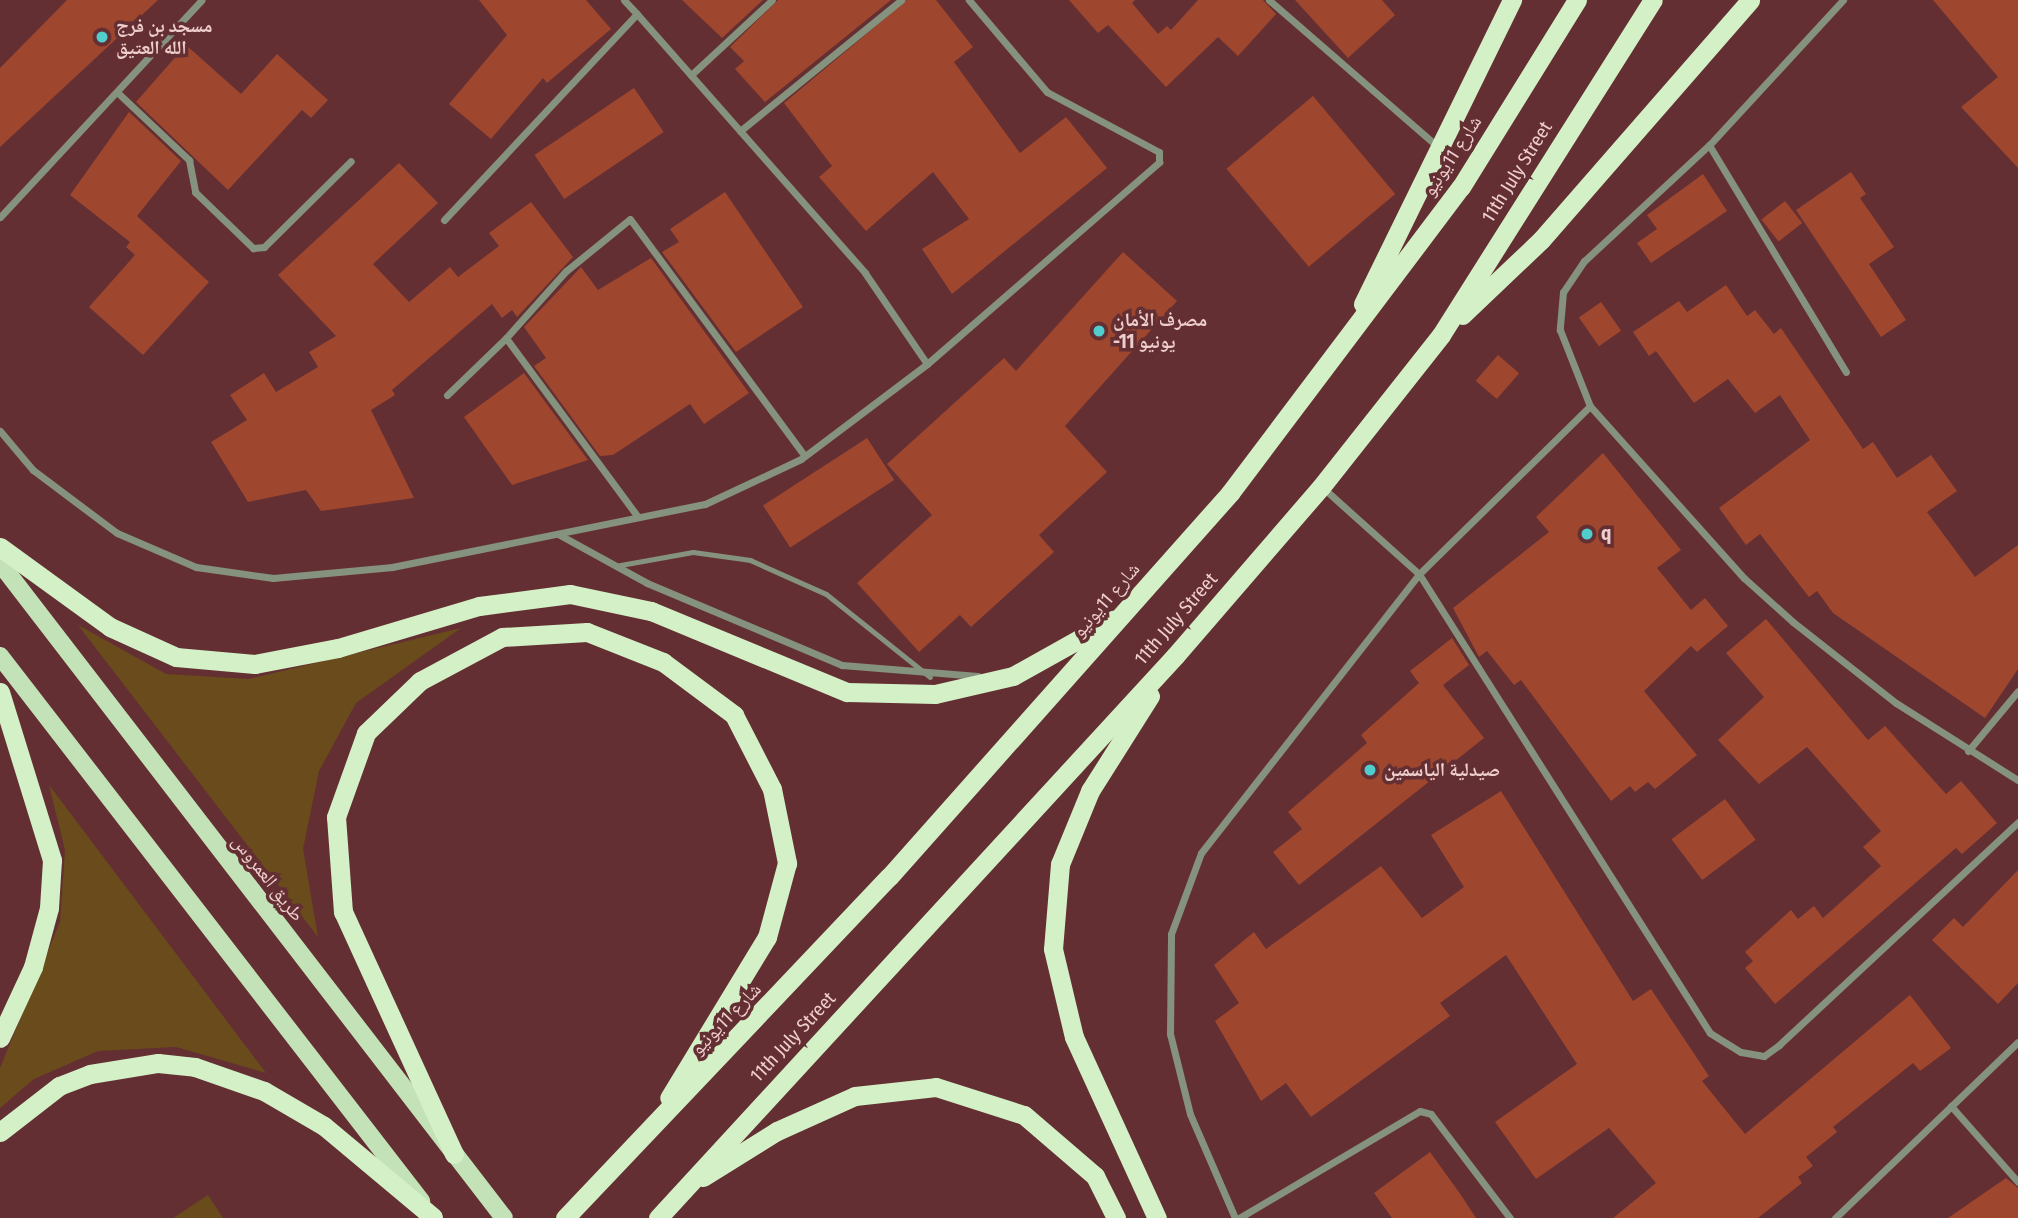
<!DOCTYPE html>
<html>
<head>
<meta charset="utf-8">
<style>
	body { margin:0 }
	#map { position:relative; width:2018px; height:1218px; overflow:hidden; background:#642f33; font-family:"Fira Sans Condensed","Noto Naskh Arabic",sans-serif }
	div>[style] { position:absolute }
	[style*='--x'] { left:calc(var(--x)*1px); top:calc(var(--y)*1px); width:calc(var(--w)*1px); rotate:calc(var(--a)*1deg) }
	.green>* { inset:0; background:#694b1c }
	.building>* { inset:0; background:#9e462e; transform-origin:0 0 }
	.service>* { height:5px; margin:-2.5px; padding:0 2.5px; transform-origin:2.5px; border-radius:2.5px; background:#84927e }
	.minor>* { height:7px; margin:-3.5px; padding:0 3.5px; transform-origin:3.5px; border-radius:3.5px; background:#84927e }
	.primary>* { height:18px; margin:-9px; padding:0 9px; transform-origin:9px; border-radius:9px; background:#c4e2b7 }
	.trunk>* { height:19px; margin:-9.5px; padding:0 9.5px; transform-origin:9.5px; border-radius:9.5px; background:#d3f0c6 }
	.dots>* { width:19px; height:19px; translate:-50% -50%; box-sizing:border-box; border:4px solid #642f33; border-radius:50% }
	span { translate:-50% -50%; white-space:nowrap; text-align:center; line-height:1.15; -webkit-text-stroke:7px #642f33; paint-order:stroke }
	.poi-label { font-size:19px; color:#efcece; font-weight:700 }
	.left { translate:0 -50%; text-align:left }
	.street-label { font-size:19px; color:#efcece }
</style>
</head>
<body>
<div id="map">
	<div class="green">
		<i style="clip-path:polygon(78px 625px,166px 674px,249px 679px,461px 628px,356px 703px,319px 771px,303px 849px,318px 937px)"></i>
		<i style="clip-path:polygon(49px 785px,266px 1073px,176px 1047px,98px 1051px,34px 1079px,0 1108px,0 1068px,60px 922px,65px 850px)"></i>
		<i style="clip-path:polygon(208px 1195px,223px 1218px,173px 1218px)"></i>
	</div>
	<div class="building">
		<i style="clip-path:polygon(67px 0,158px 0,0 147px,0 68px)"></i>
		<i style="clip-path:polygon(479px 0,586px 0,611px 29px,547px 83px,543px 78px,491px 139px,449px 104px,507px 35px)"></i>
		<i style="clip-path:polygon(682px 0,763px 0,722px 38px)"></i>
		<i style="clip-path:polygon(778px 0,891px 0,765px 102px,735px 69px,744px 61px,730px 47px)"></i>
		<i style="clip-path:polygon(907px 0,936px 0,973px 47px,954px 62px,1020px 153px,1066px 117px,1107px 168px,952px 294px,922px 249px,969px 219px,933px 172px,866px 231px,819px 177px,832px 166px,784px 103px)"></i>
		<i style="clip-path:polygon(1069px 0,1135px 0,1132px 3px,1158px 34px,1167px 26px,1171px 30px,1198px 0,1263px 0,1276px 14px,1238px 56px,1218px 37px,1166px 87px,1108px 25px,1098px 33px)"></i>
		<i style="clip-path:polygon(1295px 0,1382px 0,1395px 15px,1348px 58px)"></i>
		<i style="clip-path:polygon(1933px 0,2018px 0,2018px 168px,1961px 107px,1998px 77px)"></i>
		<i style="clip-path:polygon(186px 45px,241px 94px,277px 54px,328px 100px,311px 118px,302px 110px,228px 190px,136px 102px)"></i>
		<i style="left:634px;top:88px;width:53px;height:120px;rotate:56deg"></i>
		<i style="left:1313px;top:96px;width:128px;height:113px;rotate:50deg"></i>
		<i style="clip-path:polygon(129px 112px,181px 161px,137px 216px,209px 282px,143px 355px,89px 307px,135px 255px,126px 247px,130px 242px,70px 195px)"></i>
		<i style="clip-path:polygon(399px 163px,438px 203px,373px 264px,409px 302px,450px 267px,458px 277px,499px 246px,489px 233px,531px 202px,573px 257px,517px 317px,512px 310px,502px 318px,492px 304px,392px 390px,395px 395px,371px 410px,414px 498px,321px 511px,306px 490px,248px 502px,211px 442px,247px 420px,230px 395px,264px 373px,276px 392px,318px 367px,309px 352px,336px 336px,278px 275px)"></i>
		<i style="clip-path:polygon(1851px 172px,1866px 194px,1860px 198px,1894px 247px,1869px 264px,1906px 320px,1881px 337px,1796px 210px)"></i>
		<i style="clip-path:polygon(1703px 174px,1727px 211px,1651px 263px,1637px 243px,1657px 229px,1647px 215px)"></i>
		<i style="clip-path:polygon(725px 192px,803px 307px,736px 352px,662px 252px,679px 242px,670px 229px)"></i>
		<i style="left:1785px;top:201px;width:28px;height:30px;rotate:52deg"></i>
		<i style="clip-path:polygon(1123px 252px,1177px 301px,1065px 426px,1107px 472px,1039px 535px,1054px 552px,971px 627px,960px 615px,919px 652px,857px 583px,932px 515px,887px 464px,1004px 358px,1016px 371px)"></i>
		<i style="clip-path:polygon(651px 258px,749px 393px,704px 424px,690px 404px,613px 455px,600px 456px,534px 366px,546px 358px,524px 327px,581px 267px,598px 290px)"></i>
		<i style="clip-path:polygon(1726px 285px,1747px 316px,1755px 310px,1774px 334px,1781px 328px,1863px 449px,1873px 442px,1897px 478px,1931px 455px,1957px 491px,1927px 512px,1975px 577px,2018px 545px,2018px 669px,1985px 718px,1833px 613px,1817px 591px,1809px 597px,1760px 534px,1746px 545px,1719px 508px,1810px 440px,1780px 395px,1755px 413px,1728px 379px,1694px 403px,1656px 351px,1649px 356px,1633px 332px,1679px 301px,1687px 312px)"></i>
		<i style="left:1601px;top:302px;width:35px;height:27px;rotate:55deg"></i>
		<i style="left:1498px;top:355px;width:28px;height:34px;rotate:41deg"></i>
		<i style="clip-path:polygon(524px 373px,588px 460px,512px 485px,464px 417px)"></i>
		<i style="left:867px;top:438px;width:50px;height:124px;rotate:57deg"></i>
		<i style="clip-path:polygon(1603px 453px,1681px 550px,1657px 568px,1691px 610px,1705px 598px,1728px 626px,1697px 652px,1691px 646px,1644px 691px,1697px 755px,1655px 789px,1648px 782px,1635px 792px,1630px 786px,1611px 801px,1521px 680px,1514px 685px,1487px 651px,1479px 657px,1453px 608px,1549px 532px,1536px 517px)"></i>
		<i style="clip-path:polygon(1766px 619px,1868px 740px,1885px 726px,1946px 794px,1961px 781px,1997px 823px,1962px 854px,1956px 848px,1775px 1004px,1745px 968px,1753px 961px,1745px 952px,1791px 910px,1798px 919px,1814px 906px,1823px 918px,1881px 866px,1863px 847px,1881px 831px,1807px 747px,1759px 784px,1718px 740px,1764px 697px,1726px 653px)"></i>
		<i style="clip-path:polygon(1452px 638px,1469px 665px,1443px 685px,1484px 738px,1299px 885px,1273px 852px,1302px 829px,1288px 812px,1367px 743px,1361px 735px,1419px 683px,1410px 671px)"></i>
		<i style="clip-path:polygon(1501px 791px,1633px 1001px,1651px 989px,1709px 1076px,1702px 1081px,1745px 1134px,1910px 995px,1951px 1048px,1920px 1071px,1913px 1063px,1833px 1127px,1837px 1132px,1806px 1157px,1813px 1166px,1798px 1177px,1802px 1183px,1758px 1218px,1613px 1218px,1656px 1183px,1609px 1128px,1536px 1179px,1495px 1122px,1577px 1064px,1506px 955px,1440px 1003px,1450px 1016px,1311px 1117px,1286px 1083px,1261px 1101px,1215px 1021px,1239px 1003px,1214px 965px,1254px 932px,1266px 949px,1381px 866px,1422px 918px,1464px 887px,1431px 835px)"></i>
		<i style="left:1725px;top:799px;width:51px;height:67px;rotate:53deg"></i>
		<i style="clip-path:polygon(2018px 870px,2018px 983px,1998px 1004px,1932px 940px,1954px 918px,1963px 927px)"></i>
		<i style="clip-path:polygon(1430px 1152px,1461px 1195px,1476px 1218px,1392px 1218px,1374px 1193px)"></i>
		<i style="clip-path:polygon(2006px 1178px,2018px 1188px,2018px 1218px,1948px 1218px)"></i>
	</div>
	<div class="service">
		<i style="--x:615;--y:566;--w:79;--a:-10.2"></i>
		<i style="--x:693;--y:552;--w:58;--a:8"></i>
		<i style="--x:750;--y:560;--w:83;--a:24.1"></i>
		<i style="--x:826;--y:594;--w:133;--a:38.6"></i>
	</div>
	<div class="minor">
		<i style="--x:1269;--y:0;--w:225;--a:41"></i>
		<i style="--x:1843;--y:0;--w:197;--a:132.7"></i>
		<i style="--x:1709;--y:145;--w:171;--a:137.1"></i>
		<i style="--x:1584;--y:261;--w:37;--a:124"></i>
		<i style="--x:1563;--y:292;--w:38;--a:95"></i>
		<i style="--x:1560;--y:330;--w:82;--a:68.5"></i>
		<i style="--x:1590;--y:406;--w:240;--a:135.5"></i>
		<i style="--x:1419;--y:574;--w:543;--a:57.63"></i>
		<i style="--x:1710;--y:1033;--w:36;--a:32"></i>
		<i style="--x:1741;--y:1052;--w:23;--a:10"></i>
		<i style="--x:1764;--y:1056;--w:19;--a:-36"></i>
		<i style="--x:1779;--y:1045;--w:327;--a:-43"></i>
		<i style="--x:637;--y:14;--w:345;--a:48.6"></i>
		<i style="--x:865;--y:273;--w:110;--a:55.7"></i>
		<i style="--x:691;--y:75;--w:110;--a:-42.8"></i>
		<i style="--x:118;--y:93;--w:98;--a:43.3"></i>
		<i style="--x:189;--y:160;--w:33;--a:79"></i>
		<i style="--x:195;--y:192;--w:81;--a:44"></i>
		<i style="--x:253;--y:248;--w:11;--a:-5"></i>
		<i style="--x:264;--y:247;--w:122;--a:-44.7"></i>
		<i style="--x:740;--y:131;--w:208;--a:-39.1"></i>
		<i style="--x:1709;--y:145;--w:265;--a:58.9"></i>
		<i style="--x:0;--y:217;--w:296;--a:-47.1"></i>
		<i style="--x:444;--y:220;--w:282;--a:-46.9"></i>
		<i style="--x:637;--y:14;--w:19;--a:-133"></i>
		<i style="--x:506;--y:338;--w:90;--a:-48.2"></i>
		<i style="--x:566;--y:271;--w:82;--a:-39.1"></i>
		<i style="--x:630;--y:219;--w:292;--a:53.6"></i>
		<i style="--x:447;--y:395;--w:82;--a:-44"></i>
		<i style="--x:506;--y:338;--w:221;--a:53.6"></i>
		<i style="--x:1590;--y:406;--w:231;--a:48.2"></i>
		<i style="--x:1744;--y:578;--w:66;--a:41.9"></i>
		<i style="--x:1793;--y:622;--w:131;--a:38.2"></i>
		<i style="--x:1896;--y:703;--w:144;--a:32.3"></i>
		<i style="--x:0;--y:431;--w:51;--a:49.8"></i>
		<i style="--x:33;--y:470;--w:105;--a:36.9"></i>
		<i style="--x:117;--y:533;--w:86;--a:23.3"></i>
		<i style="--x:196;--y:567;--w:78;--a:8.1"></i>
		<i style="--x:273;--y:578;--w:120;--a:-5.3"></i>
		<i style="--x:392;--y:567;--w:319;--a:-11.4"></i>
		<i style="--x:705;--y:504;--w:106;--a:-25.1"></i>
		<i style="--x:801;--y:459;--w:158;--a:-37"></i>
		<i style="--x:927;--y:364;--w:308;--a:-41"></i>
		<i style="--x:1159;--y:162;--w:10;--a:-90"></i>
		<i style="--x:1159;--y:152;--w:127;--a:-151.8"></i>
		<i style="--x:1047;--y:92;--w:121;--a:-130.3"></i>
		<i style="--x:558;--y:534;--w:102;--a:28.8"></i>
		<i style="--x:647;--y:583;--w:212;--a:22.8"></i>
		<i style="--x:842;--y:665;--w:136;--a:4.6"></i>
		<i style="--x:1968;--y:751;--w:78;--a:-50.2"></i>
		<i style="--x:1951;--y:1106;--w:101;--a:48.6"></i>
		<i style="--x:1235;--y:1218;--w:113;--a:-113.4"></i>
		<i style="--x:1190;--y:1114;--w:82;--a:-104"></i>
		<i style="--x:1170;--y:1034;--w:100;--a:-89.4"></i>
		<i style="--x:1171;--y:934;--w:86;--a:-69.7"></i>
		<i style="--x:1201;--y:853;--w:354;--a:-52"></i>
		<i style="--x:1419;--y:574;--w:130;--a:-138.1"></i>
		<i style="--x:1239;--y:1218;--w:210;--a:-30.6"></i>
		<i style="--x:1420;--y:1111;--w:11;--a:15"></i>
		<i style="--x:1431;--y:1114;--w:131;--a:52.8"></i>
		<i style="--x:1835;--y:1218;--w:254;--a:-43.9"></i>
	</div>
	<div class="primary">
		<i style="--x:0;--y:563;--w:826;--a:52.42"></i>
		<i style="--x:0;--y:656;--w:689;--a:52.31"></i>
	</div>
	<div class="trunk">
		<i style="--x:1363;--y:304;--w:339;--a:-63.9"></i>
		<i style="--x:1462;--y:315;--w:109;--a:-43.5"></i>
		<i style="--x:1541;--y:240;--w:318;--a:-48.9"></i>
		<i style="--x:0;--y:547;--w:136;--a:36"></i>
		<i style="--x:110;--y:627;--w:72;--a:24.4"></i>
		<i style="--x:176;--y:657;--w:79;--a:5.1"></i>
		<i style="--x:255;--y:664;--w:85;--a:-10.9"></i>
		<i style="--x:338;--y:648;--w:147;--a:-16.6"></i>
		<i style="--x:479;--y:606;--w:92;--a:-7.5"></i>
		<i style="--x:570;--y:594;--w:83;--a:11.9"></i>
		<i style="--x:651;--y:611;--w:212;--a:22.5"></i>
		<i style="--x:847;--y:692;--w:88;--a:1.3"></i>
		<i style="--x:935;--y:694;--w:80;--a:-13"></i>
		<i style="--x:1013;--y:676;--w:115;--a:-29.2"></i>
		<i style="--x:0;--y:692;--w:176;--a:72.8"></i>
		<i style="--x:52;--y:860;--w:48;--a:93.6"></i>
		<i style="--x:49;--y:908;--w:61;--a:105.2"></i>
		<i style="--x:33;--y:967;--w:78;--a:114.9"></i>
		<i style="--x:1150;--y:696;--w:112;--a:122.3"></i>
		<i style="--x:1090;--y:791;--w:79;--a:112.3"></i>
		<i style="--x:1060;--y:864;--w:85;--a:94.7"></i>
		<i style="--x:1053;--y:949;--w:90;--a:76.6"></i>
		<i style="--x:1074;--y:1037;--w:199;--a:65.4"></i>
		<i style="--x:0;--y:1132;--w:75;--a:-37.9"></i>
		<i style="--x:59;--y:1086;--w:33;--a:-21"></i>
		<i style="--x:90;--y:1074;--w:69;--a:-9.2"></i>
		<i style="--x:158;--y:1063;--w:37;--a:6"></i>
		<i style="--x:195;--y:1067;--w:73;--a:19.2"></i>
		<i style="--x:264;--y:1091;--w:69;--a:30.3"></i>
		<i style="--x:324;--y:1126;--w:142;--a:39.9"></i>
		<i style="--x:454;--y:1154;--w:266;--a:-114.6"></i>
		<i style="--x:343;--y:912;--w:95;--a:-94.2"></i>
		<i style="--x:336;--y:817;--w:89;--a:-70.3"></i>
		<i style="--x:366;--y:733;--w:75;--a:-43.9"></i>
		<i style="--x:420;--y:681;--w:93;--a:-28.2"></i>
		<i style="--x:502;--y:637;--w:85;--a:-3.4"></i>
		<i style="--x:587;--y:632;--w:82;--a:21.5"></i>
		<i style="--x:663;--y:662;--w:89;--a:36.7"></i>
		<i style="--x:734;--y:715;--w:83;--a:62.8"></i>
		<i style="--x:772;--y:789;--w:76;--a:78.5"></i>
		<i style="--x:787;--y:863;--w:77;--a:105.1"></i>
		<i style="--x:767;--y:937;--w:188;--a:121.3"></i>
		<i style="--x:703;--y:1177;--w:87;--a:-31.9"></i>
		<i style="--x:777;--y:1131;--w:85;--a:-24.2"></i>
		<i style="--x:855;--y:1096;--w:81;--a:-6.3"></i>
		<i style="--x:936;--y:1087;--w:92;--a:17.7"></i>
		<i style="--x:1024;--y:1115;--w:94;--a:40.7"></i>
		<i style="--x:1095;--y:1176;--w:47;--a:63.4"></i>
		<i style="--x:565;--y:1218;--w:470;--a:-46.5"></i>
		<i style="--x:889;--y:877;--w:514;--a:-48.39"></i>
		<i style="--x:1230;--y:493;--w:383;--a:-53"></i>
		<i style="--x:1461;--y:187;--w:220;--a:-58.2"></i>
		<i style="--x:658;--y:1218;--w:764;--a:-47.39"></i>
		<i style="--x:1175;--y:656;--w:223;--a:-49.2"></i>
		<i style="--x:1321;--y:487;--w:194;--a:-51.7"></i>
		<i style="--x:1441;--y:335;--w:396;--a:-57.7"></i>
	</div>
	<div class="dots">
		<i style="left:102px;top:37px;background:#52cdce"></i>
		<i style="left:1099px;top:331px;background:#52cdce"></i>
		<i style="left:1587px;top:534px;background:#52cdce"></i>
		<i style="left:1370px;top:770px;background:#52cdce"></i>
	</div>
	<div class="poi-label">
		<span class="left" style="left:116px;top:37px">مسجد بن فرج<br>الله العتيق</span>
		<span class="left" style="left:1113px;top:331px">مصرف الأمان<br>-11 يونيو</span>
		<span class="left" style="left:1601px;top:534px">q</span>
		<span class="left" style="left:1384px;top:770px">صيدلية الياسمين</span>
	</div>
	<div class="street-label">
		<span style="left:1452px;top:156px;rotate:-57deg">شارع 11يونيو</span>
		<span style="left:1517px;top:172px;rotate:-58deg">11th July Street</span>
		<span style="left:1106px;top:600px;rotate:-49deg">شارع 11يونيو</span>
		<span style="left:1176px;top:619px;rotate:-49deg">11th July Street</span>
		<span style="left:268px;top:878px;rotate:52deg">طريق العمروس</span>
		<span style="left:726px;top:1019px;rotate:-46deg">شارع 11يونيو</span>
		<span style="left:793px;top:1037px;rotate:-47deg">11th July Street</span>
	</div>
</div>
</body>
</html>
